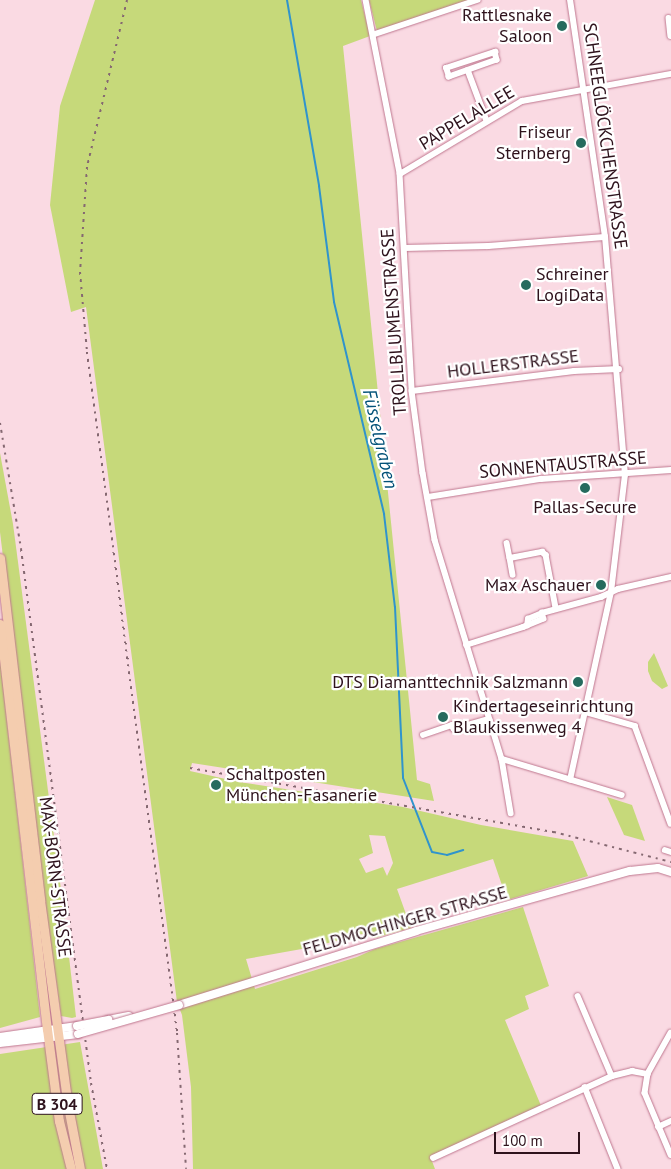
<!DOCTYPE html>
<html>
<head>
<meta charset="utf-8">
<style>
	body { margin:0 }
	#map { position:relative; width:671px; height:1169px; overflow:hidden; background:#fadae3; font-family:"PT Sans",sans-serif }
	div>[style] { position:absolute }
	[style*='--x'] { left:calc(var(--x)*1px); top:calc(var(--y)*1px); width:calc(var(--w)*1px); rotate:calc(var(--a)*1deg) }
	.green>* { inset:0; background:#c6d97a }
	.stream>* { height:2px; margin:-1px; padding:0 1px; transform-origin:1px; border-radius:1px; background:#3094cc }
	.roads { filter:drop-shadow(0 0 1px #bf778f) drop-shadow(0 0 1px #bf778f) }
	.street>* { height:5.5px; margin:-2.75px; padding:0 2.75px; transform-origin:2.75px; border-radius:2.75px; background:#fff }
	.secondary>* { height:8px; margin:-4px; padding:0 4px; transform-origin:4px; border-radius:4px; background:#fff }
	.primary>* { height:9px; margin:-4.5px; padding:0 4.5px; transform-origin:4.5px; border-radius:4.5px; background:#f4cdaf }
	.rail>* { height:2px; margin-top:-1px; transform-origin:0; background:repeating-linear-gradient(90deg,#856871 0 2.5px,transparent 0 7.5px) }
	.bridges { filter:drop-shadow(0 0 1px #bf778f) drop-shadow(0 0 1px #bf778f) }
	.secondary-bridge>* { height:8px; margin:-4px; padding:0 4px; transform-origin:4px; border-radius:4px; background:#fff }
	.dots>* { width:14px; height:14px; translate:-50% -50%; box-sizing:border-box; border:2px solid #fff; border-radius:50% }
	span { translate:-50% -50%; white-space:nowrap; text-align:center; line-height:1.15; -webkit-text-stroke:4.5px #fff; paint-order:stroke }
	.shield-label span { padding:1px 4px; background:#fff; border:1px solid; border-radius:4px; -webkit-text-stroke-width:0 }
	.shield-label { font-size:16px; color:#2e121c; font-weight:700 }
	.poi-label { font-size:18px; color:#2e121c }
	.right { translate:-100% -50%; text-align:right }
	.left { translate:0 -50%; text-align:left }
	.street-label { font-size:18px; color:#2e121c }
	.water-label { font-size:19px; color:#025178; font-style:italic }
	.scale { position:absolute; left:494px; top:1132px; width:86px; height:22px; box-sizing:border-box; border:2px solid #2e121c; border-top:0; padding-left:6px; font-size:15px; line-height:18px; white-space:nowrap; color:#2e121c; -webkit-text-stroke:4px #fff; paint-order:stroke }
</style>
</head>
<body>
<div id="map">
	<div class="green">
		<i style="clip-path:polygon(evenodd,95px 0,361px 0,370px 36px,343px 46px,417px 780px,430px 784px,434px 801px,192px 763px,190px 771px,239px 782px,403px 807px,481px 825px,573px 841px,588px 876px,507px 900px,493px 859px,397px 889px,411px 928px,375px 938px,362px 934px,313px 947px,246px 959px,255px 989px,357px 957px,375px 949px,523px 907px,549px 986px,525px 996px,529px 1009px,505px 1020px,542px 1108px,430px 1156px,435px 1169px,193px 1169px,191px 1087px,182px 1015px,177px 1002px,86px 307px,71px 312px,50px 205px,60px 106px,95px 0,369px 835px,385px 836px,393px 863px,387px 876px,383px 867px,366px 873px,359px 859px,373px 853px,369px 835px)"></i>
		<i style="clip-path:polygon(369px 0,474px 0,377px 31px)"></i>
		<i style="clip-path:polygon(0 453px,13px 524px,63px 905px,76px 1017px,72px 1018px,61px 1016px,44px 899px,0 532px)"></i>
		<i style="clip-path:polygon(654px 653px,668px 686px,662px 689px,652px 681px,648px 671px,648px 662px)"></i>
		<i style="clip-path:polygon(0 658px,40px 1017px,0 1028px)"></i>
		<i style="clip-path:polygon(607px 797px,632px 805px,645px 841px,624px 835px)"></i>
		<i style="clip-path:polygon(80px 1042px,103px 1169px,0 1169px,0 1054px)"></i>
	</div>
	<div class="stream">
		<i style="--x:287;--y:0;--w:189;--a:80.2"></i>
		<i style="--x:319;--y:186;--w:117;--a:82.6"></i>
		<i style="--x:334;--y:302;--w:218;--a:76.7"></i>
		<i style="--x:384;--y:514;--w:94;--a:83.3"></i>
		<i style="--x:395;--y:607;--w:171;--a:87.3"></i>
		<i style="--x:403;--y:778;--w:79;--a:68.6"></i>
		<i style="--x:432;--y:852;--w:15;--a:11"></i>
		<i style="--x:447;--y:855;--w:17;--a:-17"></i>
	</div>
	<div class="roads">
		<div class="street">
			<i style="--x:366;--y:0;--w:177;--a:78.9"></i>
			<i style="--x:400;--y:174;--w:217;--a:86.8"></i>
			<i style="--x:412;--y:391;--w:83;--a:82.4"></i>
			<i style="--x:423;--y:473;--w:68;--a:79.8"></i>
			<i style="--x:435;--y:540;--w:229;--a:73"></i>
			<i style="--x:502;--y:759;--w:55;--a:80.5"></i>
			<i style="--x:669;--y:18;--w:18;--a:84"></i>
			<i style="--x:375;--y:34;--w:108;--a:-18.4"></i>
			<i style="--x:495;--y:52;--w:8;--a:76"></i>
			<i style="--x:497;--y:60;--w:51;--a:160.5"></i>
			<i style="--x:449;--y:77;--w:9;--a:-108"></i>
			<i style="--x:446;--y:68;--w:52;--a:-18.1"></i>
			<i style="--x:468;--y:70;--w:54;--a:69.6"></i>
			<i style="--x:400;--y:174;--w:142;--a:-30.9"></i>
			<i style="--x:522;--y:101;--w:151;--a:-10.3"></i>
			<i style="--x:405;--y:248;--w:83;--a:-1.4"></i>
			<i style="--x:488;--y:246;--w:117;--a:-4.4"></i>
			<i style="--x:412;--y:391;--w:163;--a:-7"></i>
			<i style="--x:574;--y:371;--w:45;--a:-2.5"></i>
			<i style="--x:428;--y:497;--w:114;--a:-9.1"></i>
			<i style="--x:541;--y:479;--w:130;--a:-4"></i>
			<i style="--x:507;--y:543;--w:15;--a:79"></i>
			<i style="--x:510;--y:558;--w:33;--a:-11"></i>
			<i style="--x:542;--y:552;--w:5;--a:37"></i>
			<i style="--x:546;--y:555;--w:54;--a:79.3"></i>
			<i style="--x:510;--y:558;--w:17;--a:80"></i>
			<i style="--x:527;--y:626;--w:7;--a:-82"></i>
			<i style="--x:528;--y:619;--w:15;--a:-23"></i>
			<i style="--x:542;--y:613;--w:61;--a:-15.2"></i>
			<i style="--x:601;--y:597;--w:19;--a:-25"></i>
			<i style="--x:618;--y:589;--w:54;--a:-12.8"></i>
			<i style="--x:466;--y:645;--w:60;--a:-17.5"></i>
			<i style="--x:523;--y:627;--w:22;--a:-22"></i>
			<i style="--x:543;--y:619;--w:6;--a:-99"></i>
			<i style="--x:586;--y:712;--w:51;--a:15.9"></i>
			<i style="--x:635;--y:726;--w:104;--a:69.8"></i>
			<i style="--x:423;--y:735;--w:31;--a:-19"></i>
			<i style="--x:452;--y:725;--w:4;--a:63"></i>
			<i style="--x:454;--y:729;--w:36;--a:-16"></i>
			<i style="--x:502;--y:759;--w:125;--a:16.7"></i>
			<i style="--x:570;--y:780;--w:192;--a:-77.7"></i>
			<i style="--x:611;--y:592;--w:118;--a:-83.2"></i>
			<i style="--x:625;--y:475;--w:239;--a:-94.8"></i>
			<i style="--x:605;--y:237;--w:240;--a:-98.4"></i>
			<i style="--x:665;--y:850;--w:6;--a:18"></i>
			<i style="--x:578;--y:996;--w:87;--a:67"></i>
			<i style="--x:671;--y:1033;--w:47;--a:119.3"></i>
			<i style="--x:648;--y:1074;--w:19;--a:99"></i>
			<i style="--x:645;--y:1093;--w:67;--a:67.2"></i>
			<i style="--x:585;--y:1087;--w:88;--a:68.1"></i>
			<i style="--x:658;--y:1127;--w:14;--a:-25"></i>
			<i style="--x:433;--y:1158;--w:197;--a:-24.6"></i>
			<i style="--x:612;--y:1076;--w:21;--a:-14"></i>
			<i style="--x:632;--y:1071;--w:16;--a:11"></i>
		</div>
		<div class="secondary">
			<i style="--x:179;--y:1005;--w:248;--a:-17.3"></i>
			<i style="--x:416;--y:931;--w:222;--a:-15.7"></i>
			<i style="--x:630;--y:871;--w:28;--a:-6"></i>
			<i style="--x:658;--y:868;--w:14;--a:17"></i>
			<i style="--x:108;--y:1020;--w:21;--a:-11"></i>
			<i style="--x:0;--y:1037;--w:78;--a:-8.1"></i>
			<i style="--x:0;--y:1043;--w:79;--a:-6.6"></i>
		</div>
		<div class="primary">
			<i style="--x:0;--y:558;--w:344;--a:83.3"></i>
			<i style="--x:40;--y:900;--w:203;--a:82.3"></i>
			<i style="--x:67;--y:1101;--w:69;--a:79.2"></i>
			<i style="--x:0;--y:624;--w:408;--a:83.4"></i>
			<i style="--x:47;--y:1029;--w:93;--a:82.6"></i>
			<i style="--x:59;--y:1121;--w:49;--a:76"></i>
		</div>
	</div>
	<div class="rail">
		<i style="--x:127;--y:0;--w:172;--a:103.5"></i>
		<i style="--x:87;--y:167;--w:105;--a:93.8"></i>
		<i style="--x:80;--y:272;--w:80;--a:85"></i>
		<i style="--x:87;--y:352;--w:687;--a:82.47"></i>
		<i style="--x:177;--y:1033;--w:136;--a:86.2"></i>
		<i style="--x:0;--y:423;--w:128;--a:80.5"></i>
		<i style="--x:21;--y:549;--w:539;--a:82.53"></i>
		<i style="--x:91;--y:1083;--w:87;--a:79.5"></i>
		<i style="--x:190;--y:768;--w:370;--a:10"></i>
		<i style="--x:554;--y:832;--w:121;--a:14.4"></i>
		<i style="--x:50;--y:879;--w:46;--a:70.8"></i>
	</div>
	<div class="bridges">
		<div class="secondary-bridge">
			<i style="--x:77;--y:1026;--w:32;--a:-11"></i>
			<i style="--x:78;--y:1034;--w:105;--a:-16"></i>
		</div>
	</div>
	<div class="dots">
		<i style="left:562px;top:26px;background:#266b5e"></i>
		<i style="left:581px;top:143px;background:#266b5e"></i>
		<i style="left:526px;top:285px;background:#266b5e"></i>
		<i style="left:585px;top:488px;background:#266b5e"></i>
		<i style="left:601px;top:585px;background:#266b5e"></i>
		<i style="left:578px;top:682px;background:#266b5e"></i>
		<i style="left:443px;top:717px;background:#266b5e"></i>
		<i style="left:216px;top:785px;background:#266b5e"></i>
	</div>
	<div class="shield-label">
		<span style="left:57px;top:1104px">B 304</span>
	</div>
	<div class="poi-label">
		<span class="right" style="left:552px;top:26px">Rattlesnake<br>Saloon</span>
		<span class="right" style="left:571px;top:143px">Friseur<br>Sternberg</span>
		<span class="left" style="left:536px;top:285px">Schreiner<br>LogiData</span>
		<span style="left:585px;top:507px">Pallas-Secure</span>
		<span class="right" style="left:591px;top:585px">Max Aschauer</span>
		<span class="right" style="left:568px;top:682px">DTS Diamanttechnik Salzmann</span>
		<span class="left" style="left:453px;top:717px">Kindertageseinrichtung<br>Blaukissenweg 4</span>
		<span class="left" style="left:226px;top:785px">Schaltposten<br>München-Fasanerie</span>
	</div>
	<div class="street-label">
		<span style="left:467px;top:118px;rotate:-31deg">PAPPELALLEE</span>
		<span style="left:605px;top:136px;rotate:82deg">SCHNEEGLÖCKCHENSTRASSE</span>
		<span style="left:394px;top:322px;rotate:-94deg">TROLLBLUMENSTRASSE</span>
		<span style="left:513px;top:364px;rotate:-7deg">HOLLERSTRASSE</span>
		<span style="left:563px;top:465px;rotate:-5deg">SONNENTAUSTRASSE</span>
		<span style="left:55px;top:877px;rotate:83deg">MAX-BORN-STRASSE</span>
		<span style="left:405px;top:921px;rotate:-16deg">FELDMOCHINGER STRASSE</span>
	</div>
	<div class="water-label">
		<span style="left:380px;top:439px;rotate:77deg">Füsselgraben</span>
	</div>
	<div class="scale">100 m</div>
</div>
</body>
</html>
